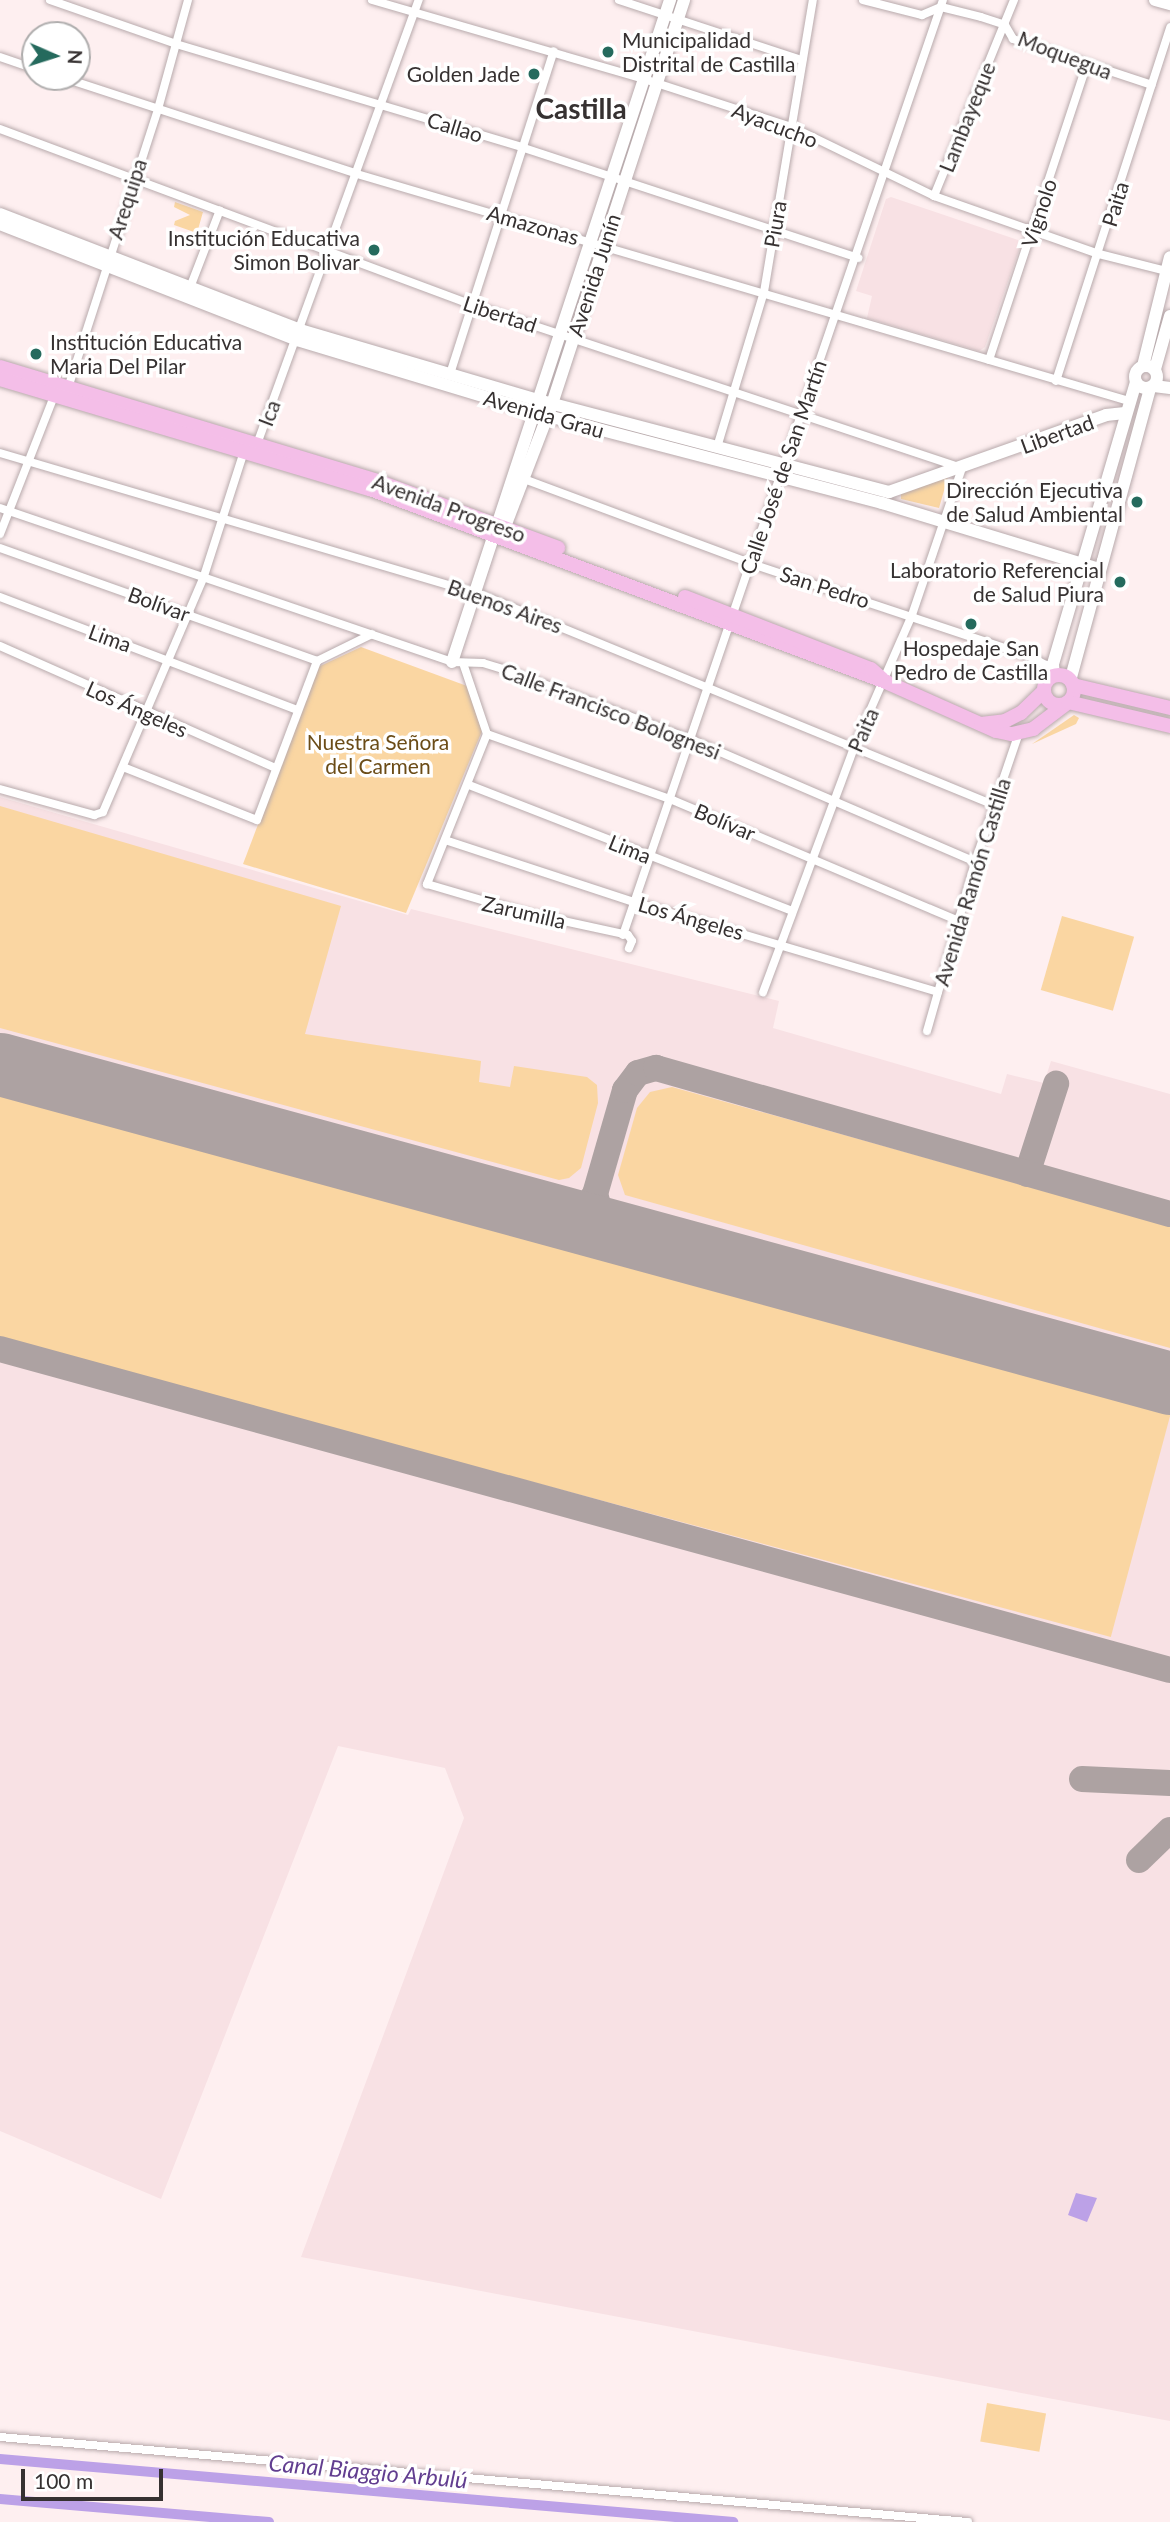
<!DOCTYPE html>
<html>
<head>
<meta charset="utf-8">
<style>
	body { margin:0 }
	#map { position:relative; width:1170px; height:2522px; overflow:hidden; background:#feeff0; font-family:Lato,sans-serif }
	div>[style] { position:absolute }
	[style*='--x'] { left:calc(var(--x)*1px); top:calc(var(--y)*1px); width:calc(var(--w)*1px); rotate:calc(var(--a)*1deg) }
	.built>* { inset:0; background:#f8e1e4 }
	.green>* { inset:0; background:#fad6a2; transform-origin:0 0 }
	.water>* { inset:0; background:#bca1e7 }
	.canal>* { height:10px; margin:-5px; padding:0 5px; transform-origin:5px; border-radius:5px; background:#bca1e7 }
	.taxiway>* { height:26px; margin:-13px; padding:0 13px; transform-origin:13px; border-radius:13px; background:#ada2a2 }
	.runway>* { height:63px; margin:-31.5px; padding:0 31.5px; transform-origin:31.5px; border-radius:31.5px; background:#ada2a2 }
	.roads { filter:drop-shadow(0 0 2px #b8aaac) drop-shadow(0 0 2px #b8aaac) }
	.street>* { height:8px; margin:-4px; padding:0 4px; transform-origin:4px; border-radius:4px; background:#fff }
	.secondary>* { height:12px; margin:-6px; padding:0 6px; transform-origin:6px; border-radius:6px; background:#fff }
	.secondary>.ring { margin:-6px; padding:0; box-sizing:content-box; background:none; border:12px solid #fff; border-radius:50% }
	.primary>* { height:14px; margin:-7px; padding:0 7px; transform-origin:7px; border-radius:7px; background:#f4bee8 }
	.primary>.ring { margin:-7px; padding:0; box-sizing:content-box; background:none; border:14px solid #f4bee8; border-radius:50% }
	.dots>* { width:19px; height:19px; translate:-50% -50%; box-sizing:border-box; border:4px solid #fff; border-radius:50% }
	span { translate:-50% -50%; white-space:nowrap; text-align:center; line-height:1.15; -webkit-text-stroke:7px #fff; paint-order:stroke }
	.poi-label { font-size:21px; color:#363131 }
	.left { translate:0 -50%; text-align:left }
	.right { translate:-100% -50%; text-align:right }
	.street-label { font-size:21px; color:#363131 }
	.park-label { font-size:21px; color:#6b4c17 }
	.water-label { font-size:23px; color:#623e90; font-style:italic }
	.district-label { font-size:28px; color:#363131; font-weight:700 }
	.north { position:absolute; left:21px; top:21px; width:70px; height:70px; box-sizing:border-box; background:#fff; border:2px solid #afadad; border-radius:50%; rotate:93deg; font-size:19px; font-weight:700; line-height:28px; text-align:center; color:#363131 }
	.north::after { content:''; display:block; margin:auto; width:24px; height:32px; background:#256a5d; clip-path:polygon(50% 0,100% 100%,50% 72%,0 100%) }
	.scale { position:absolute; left:21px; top:2469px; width:142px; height:32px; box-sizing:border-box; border:4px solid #363131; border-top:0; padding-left:9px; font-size:21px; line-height:24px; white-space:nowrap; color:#363131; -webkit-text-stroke:5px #fff; paint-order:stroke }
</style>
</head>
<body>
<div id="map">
	<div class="built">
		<i style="clip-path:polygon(891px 197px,1018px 240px,1020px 247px,985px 347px,979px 351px,867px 318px,872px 296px,856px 291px,886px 199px)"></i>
		<i style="clip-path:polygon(0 797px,408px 915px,411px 909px,779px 1001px,773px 1028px,1001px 1094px,1007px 1074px,1044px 1083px,1051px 1061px,1170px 1094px,1170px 2421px,301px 2257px,464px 1818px,445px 1768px,338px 1746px,161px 2199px,0 2131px)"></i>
	</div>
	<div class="green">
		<i style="clip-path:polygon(175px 202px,203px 212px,197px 233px,174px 225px,175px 221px,190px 215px,174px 207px)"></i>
		<i style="clip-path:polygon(948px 477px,939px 508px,901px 499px,901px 493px)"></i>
		<i style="clip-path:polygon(361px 647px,467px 686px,482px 731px,406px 913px,243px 864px,318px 667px)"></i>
		<i style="clip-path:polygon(1074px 715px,1079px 718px,1076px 724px,1032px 744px)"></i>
		<i style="clip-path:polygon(0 806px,341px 906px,305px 1034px,481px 1061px,479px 1082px,510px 1087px,514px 1066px,587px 1077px,597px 1085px,598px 1103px,581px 1168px,569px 1178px,559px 1180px,0 1028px)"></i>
		<i style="left:1062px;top:916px;width:75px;height:77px;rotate:16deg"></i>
		<i style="clip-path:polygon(672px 1087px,1170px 1226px,1170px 1348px,625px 1195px,618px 1175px,637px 1108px,650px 1092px)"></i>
		<i style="left:0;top:1096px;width:1213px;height:235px;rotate:15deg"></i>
		<i style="left:987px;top:2403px;width:60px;height:39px;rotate:10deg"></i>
	</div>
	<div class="water">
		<i style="clip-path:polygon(1076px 2193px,1097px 2198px,1087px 2222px,1068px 2215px)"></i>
	</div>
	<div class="canal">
		<i style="--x:0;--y:2459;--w:736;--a:4.91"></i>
		<i style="--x:0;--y:2499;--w:270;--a:4.9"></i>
	</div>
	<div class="taxiway">
		<i style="--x:1027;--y:1174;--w:95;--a:-72.1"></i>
		<i style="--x:560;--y:1217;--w:26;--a:-18"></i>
		<i style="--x:585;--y:1209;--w:18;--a:-56"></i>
		<i style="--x:605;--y:1229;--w:36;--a:-106"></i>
		<i style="--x:595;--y:1194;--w:108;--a:-73.9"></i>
		<i style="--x:625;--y:1090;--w:21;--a:-53"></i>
		<i style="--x:638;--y:1073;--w:19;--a:-16"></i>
		<i style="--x:656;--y:1068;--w:534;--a:15.86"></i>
		<i style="--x:0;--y:1349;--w:1213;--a:15.34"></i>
		<i style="--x:1082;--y:1779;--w:88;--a:2.6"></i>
		<i style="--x:1139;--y:1860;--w:43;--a:-44.1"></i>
	</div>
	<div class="runway">
		<i style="--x:0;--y:1064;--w:1213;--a:15.25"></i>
	</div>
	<div class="roads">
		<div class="street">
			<i style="--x:50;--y:0;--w:133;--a:19.2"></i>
			<i style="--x:176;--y:44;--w:363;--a:16.6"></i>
			<i style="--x:524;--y:148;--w:352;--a:18.2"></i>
			<i style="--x:372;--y:0;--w:283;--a:16.2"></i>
			<i style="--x:644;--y:79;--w:156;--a:18"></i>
			<i style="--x:792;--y:127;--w:158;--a:25.9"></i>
			<i style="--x:934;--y:196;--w:175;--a:19.4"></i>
			<i style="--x:1099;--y:254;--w:73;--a:14.2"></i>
			<i style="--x:619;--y:0;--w:193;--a:18.2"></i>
			<i style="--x:863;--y:0;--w:61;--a:14.3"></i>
			<i style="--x:922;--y:15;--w:21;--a:-23"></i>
			<i style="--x:941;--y:7;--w:41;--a:14"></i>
			<i style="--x:981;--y:17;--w:25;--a:18"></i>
			<i style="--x:1005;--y:25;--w:16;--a:60"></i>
			<i style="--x:1013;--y:39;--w:146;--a:18.3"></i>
			<i style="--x:0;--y:57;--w:37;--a:19"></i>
			<i style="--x:61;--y:77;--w:311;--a:18.1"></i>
			<i style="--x:357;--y:174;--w:805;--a:16.39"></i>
			<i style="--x:0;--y:129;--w:507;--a:20.44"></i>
			<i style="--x:475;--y:306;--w:513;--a:18.4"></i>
			<i style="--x:962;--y:468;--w:155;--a:108.8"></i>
			<i style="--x:912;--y:615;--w:142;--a:113.7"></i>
			<i style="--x:855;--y:745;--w:264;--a:110.4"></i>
			<i style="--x:934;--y:196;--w:212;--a:-67.8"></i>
			<i style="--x:191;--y:285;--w:80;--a:-68.9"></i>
			<i style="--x:989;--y:360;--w:310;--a:-71.7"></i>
			<i style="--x:450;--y:374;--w:339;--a:-72.2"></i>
			<i style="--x:1056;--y:381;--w:372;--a:-72.1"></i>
			<i style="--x:68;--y:388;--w:293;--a:-72.1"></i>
			<i style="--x:158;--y:109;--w:113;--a:-74.6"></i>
			<i style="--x:718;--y:444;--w:159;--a:-73.2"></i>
			<i style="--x:764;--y:292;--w:296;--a:-80.5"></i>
			<i style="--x:0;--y:453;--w:497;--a:16.4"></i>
			<i style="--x:477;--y:593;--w:559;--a:22.3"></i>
			<i style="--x:521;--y:478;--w:243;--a:20.4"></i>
			<i style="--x:749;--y:563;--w:295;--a:18.4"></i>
			<i style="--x:1029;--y:656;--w:19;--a:28"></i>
			<i style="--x:1046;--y:665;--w:10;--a:61"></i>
			<i style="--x:0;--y:508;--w:478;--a:18.8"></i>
			<i style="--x:452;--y:662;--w:31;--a:2"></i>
			<i style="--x:483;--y:663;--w:27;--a:17"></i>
			<i style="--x:509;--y:671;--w:193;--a:20.6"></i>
			<i style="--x:690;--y:739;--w:310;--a:23.3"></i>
			<i style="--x:0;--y:534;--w:150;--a:-68.6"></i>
			<i style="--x:0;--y:548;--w:337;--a:19.6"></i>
			<i style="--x:0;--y:597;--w:318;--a:20.8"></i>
			<i style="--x:0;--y:646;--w:301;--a:23.9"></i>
			<i style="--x:464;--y:666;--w:72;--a:71.3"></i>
			<i style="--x:487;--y:734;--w:162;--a:111.8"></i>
			<i style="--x:427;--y:884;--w:99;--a:16.4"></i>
			<i style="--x:522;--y:912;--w:108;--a:12.2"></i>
			<i style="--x:628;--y:935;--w:7;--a:56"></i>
			<i style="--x:632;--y:941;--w:8;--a:113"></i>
			<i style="--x:487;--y:734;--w:194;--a:19.6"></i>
			<i style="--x:670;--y:799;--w:314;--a:22.9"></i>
			<i style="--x:123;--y:767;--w:144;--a:21.6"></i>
			<i style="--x:257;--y:820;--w:170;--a:-69.3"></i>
			<i style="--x:317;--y:661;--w:61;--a:-26.1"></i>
			<i style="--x:469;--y:785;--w:347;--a:21.3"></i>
			<i style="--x:0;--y:789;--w:98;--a:15.5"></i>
			<i style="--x:94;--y:815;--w:9;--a:-18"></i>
			<i style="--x:103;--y:812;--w:254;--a:-66.8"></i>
			<i style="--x:203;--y:579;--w:134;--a:-72.2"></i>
			<i style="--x:244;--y:451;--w:15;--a:-28"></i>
			<i style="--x:257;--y:444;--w:473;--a:-70"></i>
			<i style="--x:445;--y:840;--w:199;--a:18.2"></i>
			<i style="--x:634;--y:902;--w:317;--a:16.5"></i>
			<i style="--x:623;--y:935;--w:988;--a:-71.11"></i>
			<i style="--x:927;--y:1031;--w:176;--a:-74.1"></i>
			<i style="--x:975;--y:862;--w:136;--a:-71.2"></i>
			<i style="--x:0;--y:2437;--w:972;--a:5.02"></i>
		</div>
		<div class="secondary">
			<i style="--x:1155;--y:0;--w:16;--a:15"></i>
			<i style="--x:0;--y:214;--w:322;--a:21.1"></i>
			<i style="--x:300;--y:330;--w:248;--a:16.4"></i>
			<i style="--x:538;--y:400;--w:363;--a:14.7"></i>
			<i style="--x:889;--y:492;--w:230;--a:-19.5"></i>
			<i style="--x:1106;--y:415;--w:19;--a:-6"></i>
			<i style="--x:0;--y:224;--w:319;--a:21.3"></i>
			<i style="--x:297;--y:340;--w:262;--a:16.8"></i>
			<i style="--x:548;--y:416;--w:345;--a:14.6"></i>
			<i style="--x:882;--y:503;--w:227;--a:16.9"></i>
			<i class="ring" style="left:1135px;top:366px;width:10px;height:10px"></i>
			<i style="--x:1143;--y:366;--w:112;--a:-76.1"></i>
			<i style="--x:1155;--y:369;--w:55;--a:-74.2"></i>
			<i style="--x:1154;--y:386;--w:16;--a:7"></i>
			<i style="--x:501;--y:537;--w:142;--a:-69"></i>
			<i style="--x:552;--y:404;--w:425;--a:-71.9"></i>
			<i style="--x:452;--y:662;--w:697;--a:-71.77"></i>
			<i style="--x:1054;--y:676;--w:12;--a:-95"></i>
			<i style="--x:1053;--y:664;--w:294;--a:-73.6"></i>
			<i style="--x:1070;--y:681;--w:304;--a:-74.7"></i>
		</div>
		<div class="primary">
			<i style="--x:0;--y:367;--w:397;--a:16.8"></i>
			<i style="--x:380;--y:482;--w:190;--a:20.3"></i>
			<i style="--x:0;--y:379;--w:386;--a:16.6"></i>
			<i style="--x:370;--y:489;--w:551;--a:20.51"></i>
			<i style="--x:886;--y:682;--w:120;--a:24"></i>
			<i style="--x:996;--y:731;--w:16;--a:11"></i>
			<i style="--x:1012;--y:734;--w:22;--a:-13"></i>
			<i style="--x:1033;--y:729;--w:41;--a:-37.1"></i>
			<i style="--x:685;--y:597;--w:199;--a:21.2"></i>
			<i style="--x:871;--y:669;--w:15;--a:42"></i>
			<i class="ring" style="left:1044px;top:675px;width:16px;height:16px"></i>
			<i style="--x:1073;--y:685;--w:100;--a:13.3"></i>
			<i style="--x:1068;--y:702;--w:105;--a:13.2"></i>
			<i style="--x:981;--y:724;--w:24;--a:-7"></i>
			<i style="--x:1005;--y:721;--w:18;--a:-27"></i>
			<i style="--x:1021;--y:713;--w:32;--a:-44"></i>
		</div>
	</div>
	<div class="dots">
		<i style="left:608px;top:52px;background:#256a5d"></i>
		<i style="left:534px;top:74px;background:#256a5d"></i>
		<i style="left:374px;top:250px;background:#256a5d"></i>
		<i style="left:36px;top:354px;background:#256a5d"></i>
		<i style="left:1137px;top:502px;background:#256a5d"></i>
		<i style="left:1120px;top:582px;background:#256a5d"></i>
		<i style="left:971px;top:624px;background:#256a5d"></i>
	</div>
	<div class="poi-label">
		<span class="left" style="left:622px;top:52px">Municipalidad<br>Distrital de Castilla</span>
		<span class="right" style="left:520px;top:74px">Golden Jade</span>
		<span class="right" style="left:360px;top:250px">Institución Educativa<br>Simon Bolivar</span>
		<span class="left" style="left:50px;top:354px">Institución Educativa<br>Maria Del Pilar</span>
		<span class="right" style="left:1123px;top:502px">Dirección Ejecutiva<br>de Salud Ambiental</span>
		<span class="right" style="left:1104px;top:582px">Laboratorio Referencial<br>de Salud Piura</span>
		<span style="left:971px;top:660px">Hospedaje San<br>Pedro de Castilla</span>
	</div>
	<div class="street-label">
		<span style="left:1065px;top:55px;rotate:21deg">Moquegua</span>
		<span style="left:967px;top:117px;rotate:-68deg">Lambayeque</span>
		<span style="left:775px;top:125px;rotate:21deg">Ayacucho</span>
		<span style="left:455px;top:127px;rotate:17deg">Callao</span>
		<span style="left:127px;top:199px;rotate:-72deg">Arequipa</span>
		<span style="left:1115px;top:204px;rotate:-73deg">Paita</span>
		<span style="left:1039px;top:213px;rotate:-72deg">Vignolo</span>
		<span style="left:775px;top:224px;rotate:-80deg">Piura</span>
		<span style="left:533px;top:225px;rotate:16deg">Amazonas</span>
		<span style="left:594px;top:275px;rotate:-72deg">Avenida Junín</span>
		<span style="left:500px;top:314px;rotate:18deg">Libertad</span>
		<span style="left:269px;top:413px;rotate:-69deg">Ica</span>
		<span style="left:544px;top:414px;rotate:16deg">Avenida Grau</span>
		<span style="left:1057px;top:434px;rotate:-20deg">Libertad</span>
		<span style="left:783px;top:467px;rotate:-71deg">Calle José de San Martín</span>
		<span style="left:449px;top:508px;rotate:20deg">Avenida Progreso</span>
		<span style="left:825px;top:587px;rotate:18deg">San Pedro</span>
		<span style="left:159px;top:604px;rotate:20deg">Bolívar</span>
		<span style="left:505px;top:606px;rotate:20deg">Buenos Aires</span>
		<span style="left:110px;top:638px;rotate:20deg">Lima</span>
		<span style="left:137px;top:709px;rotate:24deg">Los Ángeles</span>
		<span style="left:611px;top:711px;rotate:21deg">Calle Francisco Bolognesi</span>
		<span style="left:863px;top:730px;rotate:-66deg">Paita</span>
		<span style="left:725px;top:822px;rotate:23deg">Bolívar</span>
		<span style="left:630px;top:849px;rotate:22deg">Lima</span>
		<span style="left:972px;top:882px;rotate:-73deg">Avenida Ramón Castilla</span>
		<span style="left:524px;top:912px;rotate:13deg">Zarumilla</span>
		<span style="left:691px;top:918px;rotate:16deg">Los Ángeles</span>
	</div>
	<div class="park-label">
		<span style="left:378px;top:754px">Nuestra Señora<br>del Carmen</span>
	</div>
	<div class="water-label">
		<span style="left:368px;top:2471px;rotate:5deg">Canal Biaggio Arbulú</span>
	</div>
	<div class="district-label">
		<span style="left:581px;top:108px">Castilla</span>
	</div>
	<div class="north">N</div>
	<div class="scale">100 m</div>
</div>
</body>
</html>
